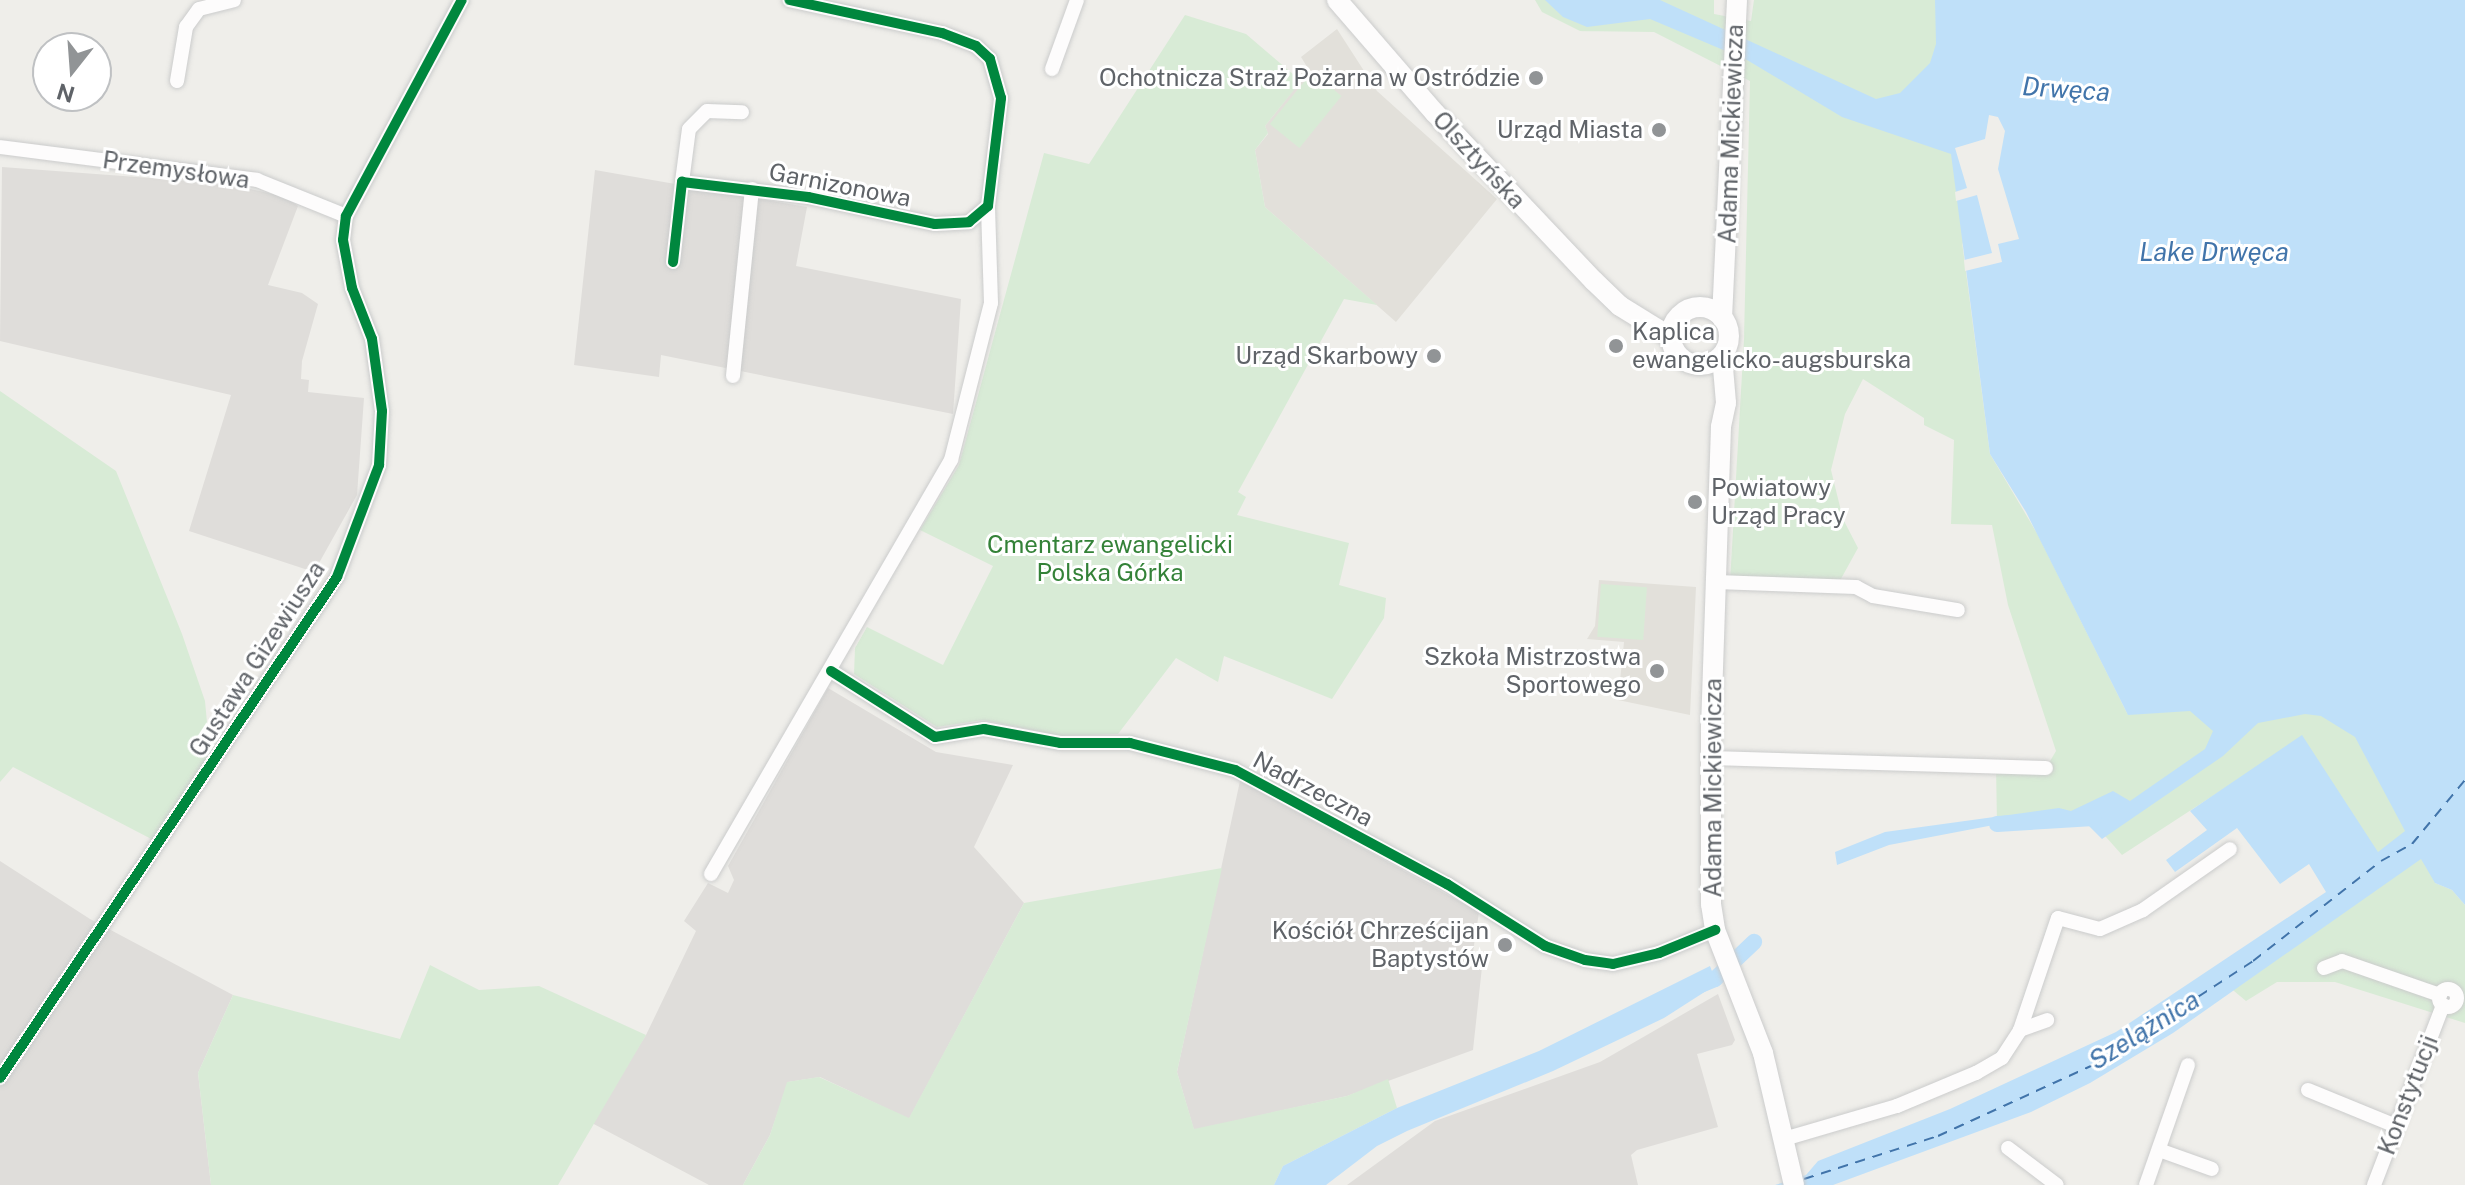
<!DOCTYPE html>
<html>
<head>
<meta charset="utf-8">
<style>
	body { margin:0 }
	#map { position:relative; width:2465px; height:1185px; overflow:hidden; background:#efeeea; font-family:"Public Sans",sans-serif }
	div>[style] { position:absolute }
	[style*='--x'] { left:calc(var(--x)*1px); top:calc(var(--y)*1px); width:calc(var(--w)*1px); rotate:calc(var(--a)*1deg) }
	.industrial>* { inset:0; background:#dfddda }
	.education>* { inset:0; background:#e2e0da }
	.green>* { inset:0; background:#d8ebd6; transform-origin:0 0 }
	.water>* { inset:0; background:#bfe0f9 }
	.pier>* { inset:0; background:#efeeea }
	.canal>* { height:16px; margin:-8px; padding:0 8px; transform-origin:8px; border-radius:8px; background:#bfe0f9 }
	.ferry>* { height:2px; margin-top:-1px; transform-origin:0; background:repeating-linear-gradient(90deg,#4174aa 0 10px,transparent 0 18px) }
	.roads { filter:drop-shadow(0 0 2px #cbcccc) drop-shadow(0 0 2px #cbcccc) }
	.street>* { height:14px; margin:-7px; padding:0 7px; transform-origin:7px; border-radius:7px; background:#fdfcfc }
	.street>.ring { margin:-7px; padding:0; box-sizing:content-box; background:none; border:14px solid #fdfcfc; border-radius:50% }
	.secondary>* { height:20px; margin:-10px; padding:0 10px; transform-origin:10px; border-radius:10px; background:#fdfcfc }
	.secondary>.ring { margin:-10px; padding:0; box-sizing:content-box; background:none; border:20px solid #fdfcfc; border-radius:50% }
	.cycleway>* { height:10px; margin:-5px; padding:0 5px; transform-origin:5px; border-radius:5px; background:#00873e }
	.dots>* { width:22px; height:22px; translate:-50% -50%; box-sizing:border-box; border:4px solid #fff; border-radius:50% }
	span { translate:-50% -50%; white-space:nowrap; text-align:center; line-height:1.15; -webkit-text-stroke:6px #fff; paint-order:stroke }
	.poi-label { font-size:24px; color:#5f6368 }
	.right { translate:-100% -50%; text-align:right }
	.left { translate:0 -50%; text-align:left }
	.street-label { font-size:24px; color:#5f6368 }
	.park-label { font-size:24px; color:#348238 }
	.water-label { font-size:26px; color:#4174aa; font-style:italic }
	.north { position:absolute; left:32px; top:32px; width:80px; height:80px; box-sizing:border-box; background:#fff; border:2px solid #bfc1c3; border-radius:50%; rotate:197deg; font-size:22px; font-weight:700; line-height:32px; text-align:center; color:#5f6368 }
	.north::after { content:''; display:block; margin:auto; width:28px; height:36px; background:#919496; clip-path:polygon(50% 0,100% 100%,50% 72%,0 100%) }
</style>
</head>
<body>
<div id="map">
	<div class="industrial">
		<i style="clip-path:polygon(2px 167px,230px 184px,285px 197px,298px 206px,268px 285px,302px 293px,318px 304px,302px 361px,301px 379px,309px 380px,308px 392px,364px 398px,357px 495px,314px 572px,189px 531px,231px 395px,0 341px)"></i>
		<i style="clip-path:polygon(595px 170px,807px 207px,796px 266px,961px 299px,953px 414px,661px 355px,659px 377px,574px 365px)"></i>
		<i style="clip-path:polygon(828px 688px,936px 752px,1013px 765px,974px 847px,1024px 903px,909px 1119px,820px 1077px,788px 1082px,770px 1135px,743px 1185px,709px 1185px,590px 1122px,646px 1035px,696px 931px,684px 921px,708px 883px,728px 893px,734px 880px,728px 866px)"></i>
		<i style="clip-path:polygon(1240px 781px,1479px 912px,1471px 965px,1482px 967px,1473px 1050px,1347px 1096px,1194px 1130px,1177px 1072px)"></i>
		<i style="clip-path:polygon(0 861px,90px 919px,233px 995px,198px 1073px,211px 1185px,0 1185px)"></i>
		<i style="clip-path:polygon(1718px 994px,1735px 1040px,1732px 1045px,1697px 1054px,1718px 1127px,1637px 1150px,1631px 1155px,1638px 1185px,1347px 1185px,1435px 1121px,1600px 1062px)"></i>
	</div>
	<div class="education">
		<i style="clip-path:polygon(1337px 29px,1377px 91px,1497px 199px,1396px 322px,1265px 207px,1255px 150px,1268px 134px,1265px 126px,1309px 70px,1301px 57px)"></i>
		<i style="clip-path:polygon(1599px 580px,1696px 587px,1690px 715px,1618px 700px,1624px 642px,1587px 639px,1595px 626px)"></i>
	</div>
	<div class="green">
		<i style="clip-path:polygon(evenodd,1535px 0,1714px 0,1714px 14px,1751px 21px,1754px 0,2465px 0,2435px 883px,2452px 890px,2465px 905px,2465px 1023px,2335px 982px,2277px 982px,2246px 1001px,2222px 981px,2381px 861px,2277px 754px,2122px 855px,2090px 819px,1997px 824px,1996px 766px,2046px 768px,2056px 751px,2008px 605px,1992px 525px,1951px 524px,1954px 440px,1924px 425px,1924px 418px,1863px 379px,1845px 414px,1831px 470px,1843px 519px,1858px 548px,1837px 586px,1730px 582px,1744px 339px,1750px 81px,1654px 32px,1580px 31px,1542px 12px,1535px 0,1962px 242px,2128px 715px,2038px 535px,1990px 454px,1962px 242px)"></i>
		<i style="clip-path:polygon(1185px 15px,1246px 34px,1301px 81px,1265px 126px,1268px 133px,1255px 150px,1265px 207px,1377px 305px,1344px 299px,1238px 492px,1246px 497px,1237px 515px,1349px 543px,1339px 585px,1386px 598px,1384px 618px,1332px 699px,1224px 656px,1218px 682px,1176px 658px,1118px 734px,1062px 736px,983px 720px,937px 727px,854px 674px,855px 648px,867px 627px,943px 665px,993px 566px,920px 530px,959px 465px,1044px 153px,1089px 164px)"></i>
		<i style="left:1312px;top:72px;width:38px;height:67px;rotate:39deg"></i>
		<i style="clip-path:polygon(0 391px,116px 471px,182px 634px,205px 701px,211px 766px,159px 843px,13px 767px,0 782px)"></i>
		<i style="left:1601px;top:584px;width:46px;height:53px;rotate:4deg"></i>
		<i style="clip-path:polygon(1222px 868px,1177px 1072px,1194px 1129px,1347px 1096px,1388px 1079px,1397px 1108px,1283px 1166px,1274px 1185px,743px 1185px,770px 1135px,787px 1082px,819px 1077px,909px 1118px,1024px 903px)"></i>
		<i style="clip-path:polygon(430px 965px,479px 990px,539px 986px,646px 1035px,558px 1185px,211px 1185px,198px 1073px,233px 995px,400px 1039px)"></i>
	</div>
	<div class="water">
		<i style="clip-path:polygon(1545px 0,1660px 0,1876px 99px,1900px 93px,1930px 63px,1936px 44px,1935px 0,2465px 0,2465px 905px,2452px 890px,2435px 883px,2421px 859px,2173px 1033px,2090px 1083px,2031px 1112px,1833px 1185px,1775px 1185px,1806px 1175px,1818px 1161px,1950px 1109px,2116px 1032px,2326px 892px,2309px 864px,2280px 884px,2237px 828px,2175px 872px,2166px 860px,2207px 830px,2190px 811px,2302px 735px,2378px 852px,2405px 831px,2355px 737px,2321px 716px,2305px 714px,2258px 723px,2223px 756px,2102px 839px,2089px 826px,2073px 824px,2071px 816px,2025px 819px,1889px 845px,1837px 865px,1835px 852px,1885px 832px,2059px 808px,2071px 811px,2113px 791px,2130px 801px,2205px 749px,2213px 731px,2190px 711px,2128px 715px,2026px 512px,1990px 454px,1951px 154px,1842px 117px,1747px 60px,1650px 19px,1587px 27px,1563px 17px)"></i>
		<i style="clip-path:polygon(1710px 966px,1717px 984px,1664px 1018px,1553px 1071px,1407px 1131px,1377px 1146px,1326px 1185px,1274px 1185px,1283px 1166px,1397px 1108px,1539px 1051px)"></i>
	</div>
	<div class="pier">
		<i style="clip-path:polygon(1989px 115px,1998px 117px,2005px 131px,1998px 169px,2019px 239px,1998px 244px,2002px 262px,1965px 271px,1964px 260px,1992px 253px,1977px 195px,1956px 201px,1955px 192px,1967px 188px,1955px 148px,1985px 139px)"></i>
	</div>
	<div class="canal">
		<i style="--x:1997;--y:824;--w:97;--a:-3.5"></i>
		<i style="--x:1696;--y:987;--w:21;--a:-23"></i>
		<i style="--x:1715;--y:979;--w:54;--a:-43.5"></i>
	</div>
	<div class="ferry">
		<i style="--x:1804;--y:1179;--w:141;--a:-17.8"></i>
		<i style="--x:1938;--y:1136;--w:170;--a:-24.6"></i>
		<i style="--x:2093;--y:1065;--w:191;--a:-33"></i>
		<i style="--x:2253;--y:961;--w:162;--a:-38"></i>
		<i style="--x:2381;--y:861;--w:35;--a:-29"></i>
		<i style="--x:2412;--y:844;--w:83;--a:-50.4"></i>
	</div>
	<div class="roads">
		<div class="street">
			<i style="--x:1052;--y:69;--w:73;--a:-70.1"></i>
			<i style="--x:177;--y:81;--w:55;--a:-80.5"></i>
			<i style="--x:186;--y:27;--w:22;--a:-54"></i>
			<i style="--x:199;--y:9;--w:36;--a:-14"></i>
			<i style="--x:0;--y:147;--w:259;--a:7.3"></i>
			<i style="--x:257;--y:180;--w:96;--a:22"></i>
			<i style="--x:682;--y:182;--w:53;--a:-82.5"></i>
			<i style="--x:689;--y:129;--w:25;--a:-45"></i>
			<i style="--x:707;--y:111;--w:35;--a:2"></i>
			<i style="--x:673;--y:262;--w:81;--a:-83.6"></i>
			<i style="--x:682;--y:182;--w:127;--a:6.8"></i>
			<i style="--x:808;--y:197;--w:130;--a:12"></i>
			<i style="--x:935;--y:224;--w:34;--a:-3"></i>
			<i style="--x:969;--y:222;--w:25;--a:-40"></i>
			<i style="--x:988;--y:206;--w:109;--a:-83.1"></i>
			<i style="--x:1001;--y:98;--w:41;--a:-105.8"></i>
			<i style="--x:990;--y:59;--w:19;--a:-137"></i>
			<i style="--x:976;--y:46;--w:36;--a:-159"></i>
			<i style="--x:942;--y:33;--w:156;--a:-167.8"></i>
			<i style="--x:733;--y:376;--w:188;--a:-84.2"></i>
			<i style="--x:1716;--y:582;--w:140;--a:2"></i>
			<i style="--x:1856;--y:587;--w:19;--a:28"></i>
			<i style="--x:1873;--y:596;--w:86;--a:9.4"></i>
			<i style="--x:831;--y:671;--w:123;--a:32.4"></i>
			<i style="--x:935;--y:737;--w:50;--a:-9.3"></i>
			<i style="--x:984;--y:729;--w:77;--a:10.4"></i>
			<i style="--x:1060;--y:743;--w:70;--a:0"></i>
			<i style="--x:1130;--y:743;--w:108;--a:14.4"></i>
			<i style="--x:1235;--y:770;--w:241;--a:28.3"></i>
			<i style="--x:1447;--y:884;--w:116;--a:32.3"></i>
			<i style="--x:1545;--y:946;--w:42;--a:19.3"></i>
			<i style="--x:1585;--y:960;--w:28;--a:8"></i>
			<i style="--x:1613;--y:964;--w:47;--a:-13.4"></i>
			<i style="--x:1659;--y:953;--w:61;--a:-22.3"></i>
			<i style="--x:1710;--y:758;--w:336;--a:1.7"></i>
			<i style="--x:711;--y:874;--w:479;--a:-59.9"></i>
			<i style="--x:951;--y:460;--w:162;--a:-75.7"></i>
			<i style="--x:991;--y:303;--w:97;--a:-91.8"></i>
			<i style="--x:2324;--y:968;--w:19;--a:-21"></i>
			<i style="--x:2342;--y:961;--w:104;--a:19.1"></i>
			<i class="ring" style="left:2439px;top:989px;width:4px;height:4px"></i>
			<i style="--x:2020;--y:1030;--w:118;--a:-71.3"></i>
			<i style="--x:2058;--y:918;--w:43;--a:14.7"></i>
			<i style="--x:2100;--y:929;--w:47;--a:-23.8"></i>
			<i style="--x:2143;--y:910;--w:106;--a:-35"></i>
			<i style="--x:0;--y:1078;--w:604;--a:-56.07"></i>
			<i style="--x:337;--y:577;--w:120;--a:-69.4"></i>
			<i style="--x:379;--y:465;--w:54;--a:-86.8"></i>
			<i style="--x:382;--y:411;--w:73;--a:-97.9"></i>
			<i style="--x:372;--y:339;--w:55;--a:-111.4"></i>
			<i style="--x:352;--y:288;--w:49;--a:-100.6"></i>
			<i style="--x:343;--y:240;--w:24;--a:-83"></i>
			<i style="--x:346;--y:216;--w:245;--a:-61.8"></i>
			<i style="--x:2308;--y:1090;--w:95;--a:22.2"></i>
			<i style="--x:1784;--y:1139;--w:118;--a:-16.3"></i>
			<i style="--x:1897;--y:1106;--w:86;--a:-22.7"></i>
			<i style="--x:1976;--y:1073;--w:30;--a:-30"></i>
			<i style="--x:2002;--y:1058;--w:33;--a:-57"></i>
			<i style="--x:2020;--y:1030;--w:29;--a:-20"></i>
			<i style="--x:2008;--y:1148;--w:61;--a:37.1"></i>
			<i style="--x:2159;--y:1150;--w:56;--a:19.7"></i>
			<i style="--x:2146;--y:1185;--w:127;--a:-70.7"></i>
			<i style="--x:2374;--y:1185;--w:193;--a:-69"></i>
		</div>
		<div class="secondary">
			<i style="--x:1337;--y:0;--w:150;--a:49.1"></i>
			<i style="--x:1435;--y:113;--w:231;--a:46.6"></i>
			<i style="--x:1594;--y:281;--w:36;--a:44"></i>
			<i style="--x:1620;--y:306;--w:59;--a:31.8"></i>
			<i class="ring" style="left:1671px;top:307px;width:38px;height:38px"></i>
			<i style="--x:1722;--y:318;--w:318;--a:-87.3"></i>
			<i style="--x:1722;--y:356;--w:47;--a:85.1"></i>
			<i style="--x:1726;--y:403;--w:25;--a:102"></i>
			<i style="--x:1721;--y:427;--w:298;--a:91.9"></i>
			<i style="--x:1711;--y:725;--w:179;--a:90"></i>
			<i style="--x:1711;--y:904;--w:26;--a:81"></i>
			<i style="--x:1715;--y:930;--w:132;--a:68.7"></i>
			<i style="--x:1763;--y:1053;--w:136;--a:76.8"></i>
		</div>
	</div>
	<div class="cycleway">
		<i style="--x:673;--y:262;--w:81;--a:-83.6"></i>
		<i style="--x:682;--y:182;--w:127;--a:6.8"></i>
		<i style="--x:808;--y:197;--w:130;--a:12"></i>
		<i style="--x:935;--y:224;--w:34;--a:-3"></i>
		<i style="--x:969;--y:222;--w:25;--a:-40"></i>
		<i style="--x:988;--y:206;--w:109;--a:-83.1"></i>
		<i style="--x:1001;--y:98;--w:41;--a:-105.8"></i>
		<i style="--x:990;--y:59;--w:19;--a:-137"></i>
		<i style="--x:976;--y:46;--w:36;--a:-159"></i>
		<i style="--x:942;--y:33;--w:156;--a:-167.8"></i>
		<i style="--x:831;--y:671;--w:123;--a:32.4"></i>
		<i style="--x:935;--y:737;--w:50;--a:-9.3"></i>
		<i style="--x:984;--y:729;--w:77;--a:10.4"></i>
		<i style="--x:1060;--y:743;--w:70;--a:0"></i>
		<i style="--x:1130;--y:743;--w:108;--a:14.4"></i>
		<i style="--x:1235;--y:770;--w:241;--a:28.3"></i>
		<i style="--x:1447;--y:884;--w:116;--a:32.3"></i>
		<i style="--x:1545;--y:946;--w:42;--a:19.3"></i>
		<i style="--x:1585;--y:960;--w:28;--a:8"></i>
		<i style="--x:1613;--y:964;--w:47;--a:-13.4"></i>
		<i style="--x:1659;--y:953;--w:61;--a:-22.3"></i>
		<i style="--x:0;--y:1078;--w:604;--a:-56.07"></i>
		<i style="--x:337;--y:577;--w:120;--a:-69.4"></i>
		<i style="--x:379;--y:465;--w:54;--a:-86.8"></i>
		<i style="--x:382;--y:411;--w:73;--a:-97.9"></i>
		<i style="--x:372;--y:339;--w:55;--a:-111.4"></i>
		<i style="--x:352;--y:288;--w:49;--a:-100.6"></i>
		<i style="--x:343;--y:240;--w:24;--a:-83"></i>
		<i style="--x:346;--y:216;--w:245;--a:-61.8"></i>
	</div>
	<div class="dots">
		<i style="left:1536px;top:78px;background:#919496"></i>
		<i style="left:1659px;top:130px;background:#919496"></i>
		<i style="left:1616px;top:346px;background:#919496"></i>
		<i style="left:1434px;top:356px;background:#919496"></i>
		<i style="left:1695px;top:502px;background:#919496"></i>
		<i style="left:1657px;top:671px;background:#919496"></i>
		<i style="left:1505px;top:945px;background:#919496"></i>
	</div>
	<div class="poi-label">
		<span class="right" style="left:1520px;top:78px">Ochotnicza Straż Pożarna w Ostródzie</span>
		<span class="right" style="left:1643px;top:130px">Urząd Miasta</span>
		<span class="left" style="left:1632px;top:346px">Kaplica<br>ewangelicko-augsburska</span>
		<span class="right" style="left:1418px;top:356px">Urząd Skarbowy</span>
		<span class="left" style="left:1711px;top:502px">Powiatowy<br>Urząd Pracy</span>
		<span class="right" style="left:1641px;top:671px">Szkoła Mistrzostwa<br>Sportowego</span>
		<span class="right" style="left:1489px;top:945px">Kościół Chrześcijan<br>Baptystów</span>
	</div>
	<div class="street-label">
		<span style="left:1731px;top:134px;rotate:-88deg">Adama Mickiewicza</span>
		<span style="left:1479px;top:160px;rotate:47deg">Olsztyńska</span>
		<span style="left:176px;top:170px;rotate:8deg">Przemysłowa</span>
		<span style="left:840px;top:185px;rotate:11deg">Garnizonowa</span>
		<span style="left:257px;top:659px;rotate:-57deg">Gustawa Gizewiusza</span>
		<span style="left:1713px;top:788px;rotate:-90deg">Adama Mickiewicza</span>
		<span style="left:1313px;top:789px;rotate:28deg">Nadrzeczna</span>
		<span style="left:2408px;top:1095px;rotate:-69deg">Konstytucji</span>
	</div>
	<div class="park-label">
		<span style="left:1110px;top:559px">Cmentarz ewangelicki<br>Polska Górka</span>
	</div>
	<div class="water-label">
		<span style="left:2066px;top:89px;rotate:4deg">Drwęca</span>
		<span style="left:2214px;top:252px">Lake Drwęca</span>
		<span style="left:2144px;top:1030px;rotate:-32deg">Szelążnica</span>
	</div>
	<div class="north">N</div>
</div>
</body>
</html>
